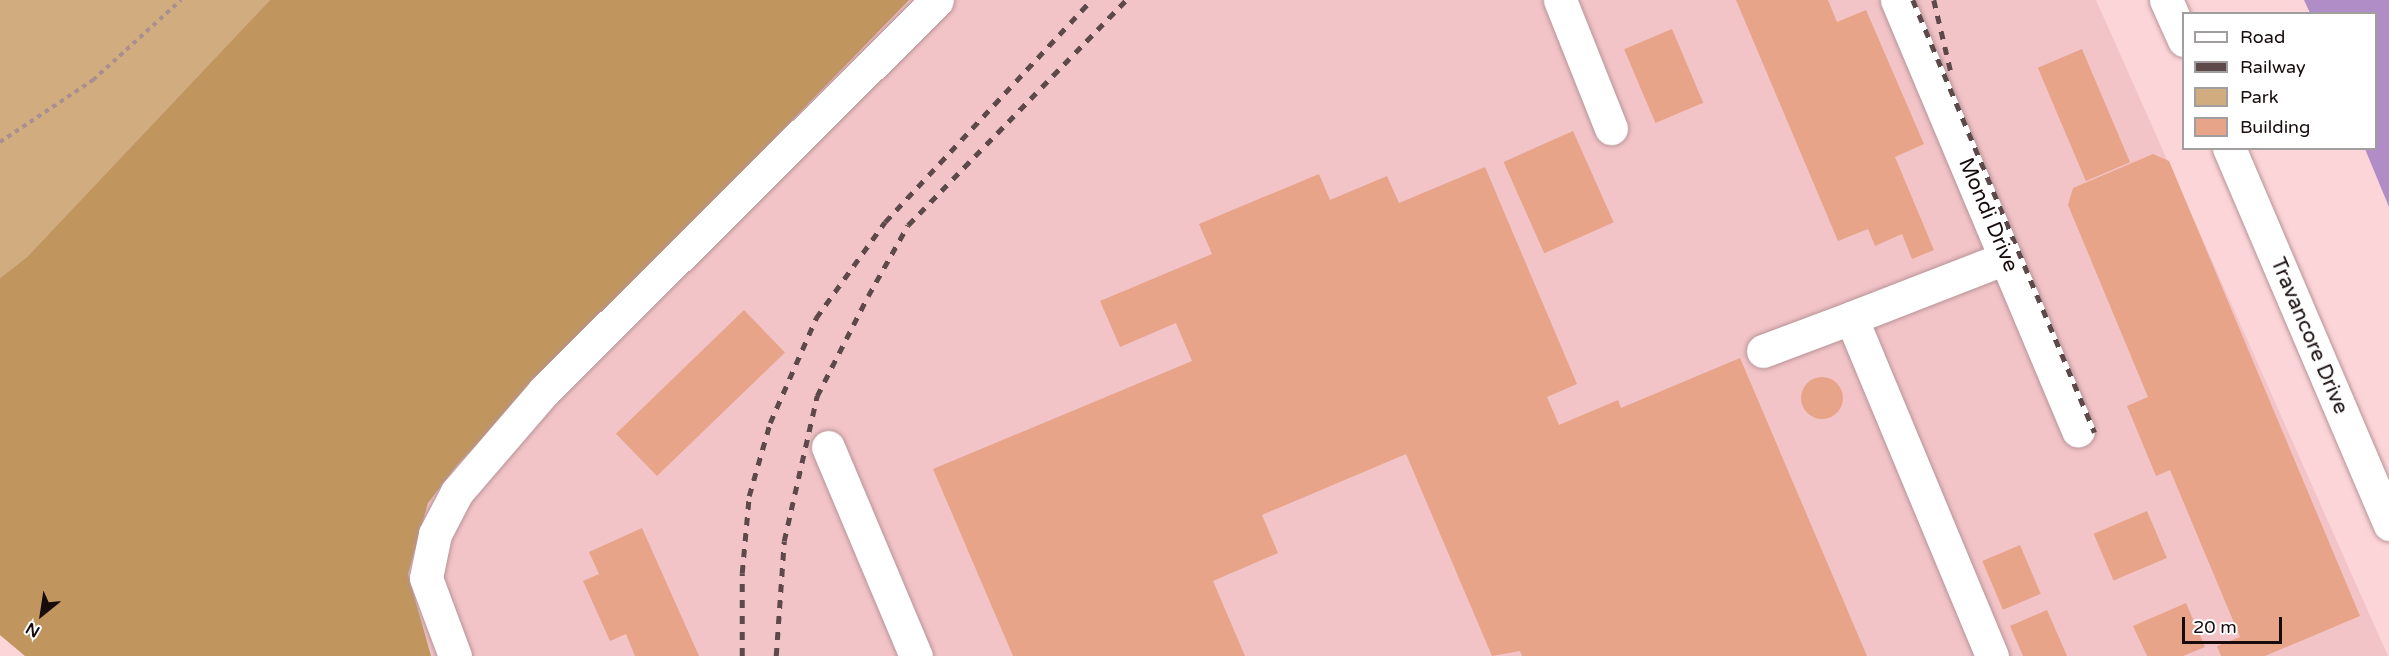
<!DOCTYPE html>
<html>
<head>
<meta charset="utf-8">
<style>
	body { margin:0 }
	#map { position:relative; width:2389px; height:656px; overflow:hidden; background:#fcd5d8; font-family:"Varela Round",sans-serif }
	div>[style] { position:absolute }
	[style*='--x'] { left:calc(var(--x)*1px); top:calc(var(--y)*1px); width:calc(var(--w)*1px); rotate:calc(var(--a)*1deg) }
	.built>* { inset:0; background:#f2c4c8 }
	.green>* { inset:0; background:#d0ac7f }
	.forest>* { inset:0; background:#c0965e }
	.water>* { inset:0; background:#b08dc6 }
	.building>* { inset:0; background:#e7a489; transform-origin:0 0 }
	.round { border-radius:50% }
	.path>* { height:4px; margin-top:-2px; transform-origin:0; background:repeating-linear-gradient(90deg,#ab8e90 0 4.5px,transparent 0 9px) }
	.roads { filter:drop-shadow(0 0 2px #b79396) drop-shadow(0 0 2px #b79396) }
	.minor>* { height:33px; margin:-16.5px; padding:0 16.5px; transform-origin:16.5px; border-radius:16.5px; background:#fff }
	.rail>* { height:4.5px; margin-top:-2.25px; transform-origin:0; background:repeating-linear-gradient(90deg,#5d494a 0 8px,transparent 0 16px) }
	span { translate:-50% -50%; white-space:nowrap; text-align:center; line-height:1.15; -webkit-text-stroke:6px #fff; paint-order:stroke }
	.street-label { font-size:21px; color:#170b0c }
	.legend { position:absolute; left:2182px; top:12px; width:195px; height:138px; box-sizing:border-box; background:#fff; border:2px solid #a29d9e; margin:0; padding:8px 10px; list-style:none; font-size:18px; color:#170b0c }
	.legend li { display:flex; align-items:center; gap:12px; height:30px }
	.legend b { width:30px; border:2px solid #a29d9e }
	.north { position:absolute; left:12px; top:584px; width:60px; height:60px; -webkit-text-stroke:4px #fff; paint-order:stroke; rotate:210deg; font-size:16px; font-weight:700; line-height:24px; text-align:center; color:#170b0c }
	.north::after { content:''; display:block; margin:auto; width:21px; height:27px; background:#170b0c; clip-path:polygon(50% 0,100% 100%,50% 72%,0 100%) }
	.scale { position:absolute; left:2182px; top:617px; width:100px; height:27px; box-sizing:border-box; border:3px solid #170b0c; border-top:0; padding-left:8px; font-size:18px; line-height:21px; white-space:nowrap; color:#170b0c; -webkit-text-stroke:4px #fff; paint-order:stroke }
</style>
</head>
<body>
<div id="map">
	<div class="built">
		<i style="clip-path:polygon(0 0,2096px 0,2388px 656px,25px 656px,0 635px)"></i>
	</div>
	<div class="green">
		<i style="clip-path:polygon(0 0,270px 0,27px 257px,0 278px)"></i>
	</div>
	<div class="forest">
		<i style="clip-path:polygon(270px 0,909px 0,458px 464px,428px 503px,408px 574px,431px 656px,25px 656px,0 635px,0 278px,27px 257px)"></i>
	</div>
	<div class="water">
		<i style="clip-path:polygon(2304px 0,2389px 0,2389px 207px,2365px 149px,2376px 148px,2376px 14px,2310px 13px)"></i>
	</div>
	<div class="building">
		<i style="clip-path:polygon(1736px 0,1828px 0,1837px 22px,1866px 10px,1924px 144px,1895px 157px,1934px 250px,1912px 259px,1902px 234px,1875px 246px,1868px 229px,1838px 241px)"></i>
		<i style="left:1672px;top:29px;width:80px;height:52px;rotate:67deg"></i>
		<i style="left:2082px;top:49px;width:123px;height:48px;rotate:67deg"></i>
		<i style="left:1573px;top:131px;width:100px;height:76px;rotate:66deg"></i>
		<i style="clip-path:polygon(2153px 154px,2169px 161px,2360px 616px,2265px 656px,2221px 656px,2217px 646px,2240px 637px,2170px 470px,2156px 476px,2127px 406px,2148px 397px,2068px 205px,2073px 188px)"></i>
		<i style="clip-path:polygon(1485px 167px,1577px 384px,1547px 397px,1559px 425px,1618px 400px,1621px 408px,1740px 358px,1867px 656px,1522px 656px,1520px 651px,1492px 656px,1406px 454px,1262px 515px,1278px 553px,1213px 581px,1245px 656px,1013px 656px,933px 469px,1192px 361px,1176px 323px,1120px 347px,1100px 301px,1212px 254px,1199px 224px,1319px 174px,1330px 200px,1387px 176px,1399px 203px)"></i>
		<i style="left:744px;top:310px;width:59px;height:178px;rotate:46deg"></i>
		<i class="round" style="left:1801px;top:377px;width:42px;height:42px"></i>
		<i style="left:2147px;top:511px;width:51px;height:58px;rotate:67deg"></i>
		<i style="clip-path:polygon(642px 528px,699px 656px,635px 656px,626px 634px,610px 641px,583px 581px,599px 574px,589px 552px)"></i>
		<i style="left:2020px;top:545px;width:53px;height:41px;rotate:67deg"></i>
		<i style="clip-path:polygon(2186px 603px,2205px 647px,2183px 656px,2147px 656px,2133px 626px)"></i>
		<i style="clip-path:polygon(2047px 610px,2067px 656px,2023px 656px,2010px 626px)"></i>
	</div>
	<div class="path">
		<i style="--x:0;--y:142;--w:112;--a:-33.7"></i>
		<i style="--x:93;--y:80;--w:119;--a:-42.3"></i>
	</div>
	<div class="roads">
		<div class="minor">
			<i style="--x:1560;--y:0;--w:138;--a:68.3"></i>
			<i style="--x:1897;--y:0;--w:467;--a:67.2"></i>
			<i style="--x:2166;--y:0;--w:44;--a:65.8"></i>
			<i style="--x:2229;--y:148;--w:409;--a:66.9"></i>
			<i style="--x:1763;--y:351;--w:94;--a:-20.6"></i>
			<i style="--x:828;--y:447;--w:227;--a:67.2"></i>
			<i style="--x:455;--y:656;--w:83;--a:-110.4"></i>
			<i style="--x:426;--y:578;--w:45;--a:-78.4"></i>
			<i style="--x:435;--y:534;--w:47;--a:-62.4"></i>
			<i style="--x:457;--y:492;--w:133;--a:-49.3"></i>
			<i style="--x:544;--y:391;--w:554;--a:-44.85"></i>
			<i style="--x:1992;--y:656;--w:366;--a:-112.6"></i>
			<i style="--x:1851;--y:318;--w:166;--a:-21.2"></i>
		</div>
	</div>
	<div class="rail">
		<i style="--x:1913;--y:0;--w:469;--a:67.2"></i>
		<i style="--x:1934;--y:0;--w:78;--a:76.7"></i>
		<i style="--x:742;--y:656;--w:83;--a:-90"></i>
		<i style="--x:742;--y:573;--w:77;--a:-84.8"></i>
		<i style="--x:749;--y:496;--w:76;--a:-74"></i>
		<i style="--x:770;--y:423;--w:115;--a:-66.3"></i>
		<i style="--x:816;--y:318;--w:118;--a:-54.3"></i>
		<i style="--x:885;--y:222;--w:303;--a:-47.1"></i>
		<i style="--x:776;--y:656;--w:115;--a:-86"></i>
		<i style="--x:784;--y:541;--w:149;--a:-77.2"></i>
		<i style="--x:817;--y:396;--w:112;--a:-63"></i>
		<i style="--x:868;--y:296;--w:81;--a:-60.6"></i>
		<i style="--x:908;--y:225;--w:313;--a:-45.9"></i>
	</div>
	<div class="street-label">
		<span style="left:1988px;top:215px;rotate:67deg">Mondi Drive</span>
		<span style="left:2309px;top:336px;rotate:67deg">Travancore Drive</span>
	</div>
	<ul class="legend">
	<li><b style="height:8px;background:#fff"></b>Road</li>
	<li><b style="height:8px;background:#5d494a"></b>Railway</li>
	<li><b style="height:16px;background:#d0ac7f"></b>Park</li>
	<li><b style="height:16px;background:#e7a489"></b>Building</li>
	</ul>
	<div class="north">N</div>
	<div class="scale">20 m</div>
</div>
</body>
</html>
